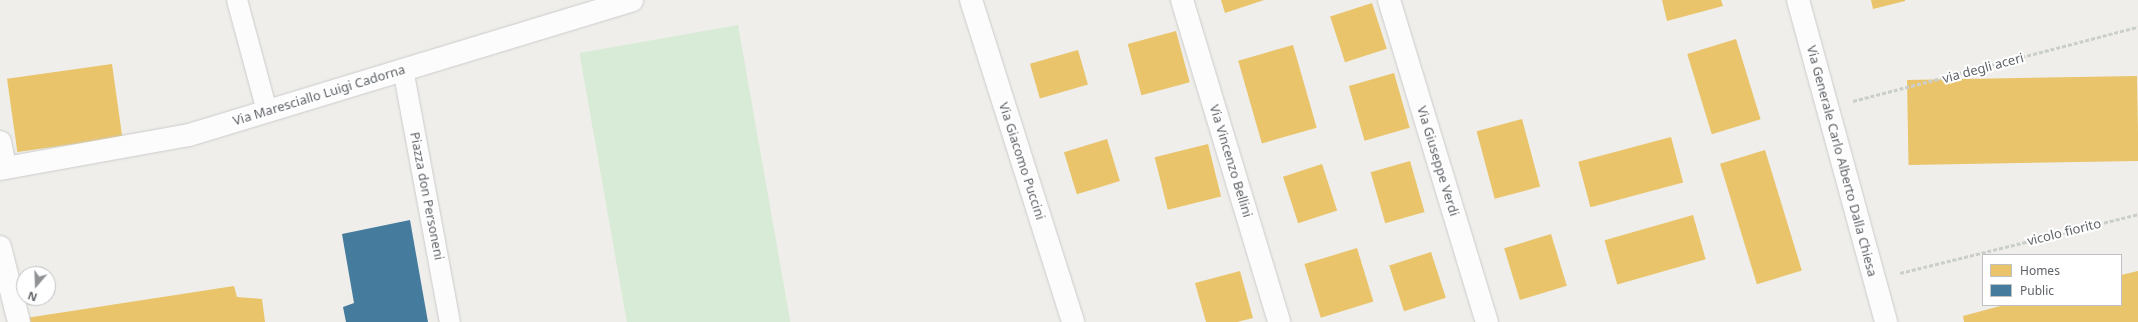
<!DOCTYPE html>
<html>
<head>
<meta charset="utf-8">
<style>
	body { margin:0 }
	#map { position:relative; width:2138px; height:322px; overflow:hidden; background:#efeeea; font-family:"Noto Sans",sans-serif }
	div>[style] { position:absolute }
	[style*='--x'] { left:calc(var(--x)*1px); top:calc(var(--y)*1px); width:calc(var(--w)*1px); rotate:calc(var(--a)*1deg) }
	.green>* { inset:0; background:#d8ebd6; transform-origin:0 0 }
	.homes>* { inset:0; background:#e9c46a; transform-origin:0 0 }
	.public>* { inset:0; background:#457b9d }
	.path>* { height:2.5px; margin-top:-1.25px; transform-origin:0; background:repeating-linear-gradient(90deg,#cacfcc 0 4px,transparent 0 6px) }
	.roads { filter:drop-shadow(0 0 1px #cbcccc) drop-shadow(0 0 1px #cbcccc) }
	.pedestrian>* { height:20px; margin:-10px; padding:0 10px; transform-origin:10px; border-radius:10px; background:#fdfcfc }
	.minor>* { height:22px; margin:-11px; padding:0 11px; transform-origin:11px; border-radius:11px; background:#fdfcfc }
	span { translate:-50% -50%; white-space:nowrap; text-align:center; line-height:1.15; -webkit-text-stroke:4px #fff; paint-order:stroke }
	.street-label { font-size:13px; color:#5f6368 }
	.legend { position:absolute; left:1982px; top:254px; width:140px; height:52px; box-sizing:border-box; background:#fff; border:1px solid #bfc1c3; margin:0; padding:5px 7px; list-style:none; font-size:12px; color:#5f6368 }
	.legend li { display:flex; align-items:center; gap:8px; height:20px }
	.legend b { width:20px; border:1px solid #bfc1c3 }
	.north { position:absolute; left:16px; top:266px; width:40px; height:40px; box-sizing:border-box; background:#fff; border:1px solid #bfc1c3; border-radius:50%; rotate:199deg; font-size:11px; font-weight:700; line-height:16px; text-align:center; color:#5f6368 }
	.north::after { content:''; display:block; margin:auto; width:14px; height:18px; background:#919496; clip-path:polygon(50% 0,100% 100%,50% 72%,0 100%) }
</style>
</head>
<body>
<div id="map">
	<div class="green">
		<i style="left:738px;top:25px;width:302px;height:161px;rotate:80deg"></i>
	</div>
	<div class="homes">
		<i style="clip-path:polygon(1221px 0,1264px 0,1225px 13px)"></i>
		<i style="clip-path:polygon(1662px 0,1721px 0,1723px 6px,1667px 21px)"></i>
		<i style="clip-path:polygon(1871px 0,1905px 0,1905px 1px,1873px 9px)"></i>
		<i style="left:1372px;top:3px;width:48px;height:44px;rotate:72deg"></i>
		<i style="left:1176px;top:31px;width:53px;height:50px;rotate:75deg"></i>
		<i style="left:1736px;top:39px;width:84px;height:51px;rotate:73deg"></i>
		<i style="left:1293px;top:45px;width:86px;height:57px;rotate:74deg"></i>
		<i style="left:1078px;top:50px;width:36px;height:50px;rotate:74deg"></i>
		<i style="left:112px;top:64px;width:74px;height:106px;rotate:82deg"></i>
		<i style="left:1394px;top:73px;width:57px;height:47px;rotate:74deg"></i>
		<i style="left:2137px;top:76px;width:85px;height:230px;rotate:89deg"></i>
		<i style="left:1522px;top:119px;width:70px;height:47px;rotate:75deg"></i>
		<i style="left:1671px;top:137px;width:47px;height:96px;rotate:75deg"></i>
		<i style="left:1107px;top:139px;width:44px;height:45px;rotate:73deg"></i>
		<i style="left:1208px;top:144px;width:54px;height:55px;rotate:76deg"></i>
		<i style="left:1765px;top:150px;width:126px;height:47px;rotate:73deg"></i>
		<i style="left:1410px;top:161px;width:53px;height:41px;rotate:74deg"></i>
		<i style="left:1322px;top:164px;width:49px;height:41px;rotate:72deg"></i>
		<i style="left:1693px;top:215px;width:46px;height:92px;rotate:74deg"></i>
		<i style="left:1551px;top:234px;width:54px;height:49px;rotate:73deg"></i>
		<i style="left:1357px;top:248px;width:56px;height:55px;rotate:73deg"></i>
		<i style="left:1431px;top:252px;width:48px;height:44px;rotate:72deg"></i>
		<i style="clip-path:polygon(1240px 271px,1253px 318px,1237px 322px,1206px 322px,1195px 283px)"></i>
		<i style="clip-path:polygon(2138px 271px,2138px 322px,1964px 322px,1963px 316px,2004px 305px,2121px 305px,2121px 275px)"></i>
		<i style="clip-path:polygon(234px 286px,237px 297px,262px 299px,265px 322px,27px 322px,26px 318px)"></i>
	</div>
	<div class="public">
		<i style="clip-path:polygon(410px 220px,428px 322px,346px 322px,343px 307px,354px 303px,342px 234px)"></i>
	</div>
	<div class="path">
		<i style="--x:1853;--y:101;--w:294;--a:-14.6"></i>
		<i style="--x:1900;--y:273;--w:245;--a:-13.9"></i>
	</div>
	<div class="roads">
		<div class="pedestrian">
			<i style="--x:237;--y:0;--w:115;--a:74.9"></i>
			<i style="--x:403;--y:69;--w:257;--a:79.5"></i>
		</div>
		<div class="minor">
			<i style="--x:971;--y:0;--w:338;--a:72.4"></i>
			<i style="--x:1182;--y:0;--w:336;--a:73.2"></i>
			<i style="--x:1389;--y:0;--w:337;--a:73.1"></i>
			<i style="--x:1798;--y:0;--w:334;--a:74.7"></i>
			<i style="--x:0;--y:142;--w:25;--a:78"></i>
			<i style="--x:0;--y:169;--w:192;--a:-10.2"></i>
			<i style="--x:189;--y:135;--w:463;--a:-16.9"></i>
			<i style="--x:0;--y:247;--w:77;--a:75.8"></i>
		</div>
	</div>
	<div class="street-label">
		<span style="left:1983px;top:68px;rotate:-15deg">via degli aceri</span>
		<span style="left:319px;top:95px;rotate:-17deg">Via Maresciallo Luigi Cadorna</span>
		<span style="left:1022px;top:161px;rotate:72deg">Via Giacomo Puccini</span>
		<span style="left:1231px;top:161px;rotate:73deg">Via Vincenzo Bellini</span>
		<span style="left:1438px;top:161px;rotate:73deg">Via Giuseppe Verdi</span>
		<span style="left:1842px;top:161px;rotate:75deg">Via Generale Carlo Alberto Dalla Chiesa</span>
		<span style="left:427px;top:196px;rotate:79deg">Piazza don Personeni</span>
		<span style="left:2064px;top:232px;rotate:-14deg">vicolo fiorito</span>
	</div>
	<ul class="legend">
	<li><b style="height:11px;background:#e9c46a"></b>Homes</li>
	<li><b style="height:11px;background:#457b9d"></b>Public</li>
	</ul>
	<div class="north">N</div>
</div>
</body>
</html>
